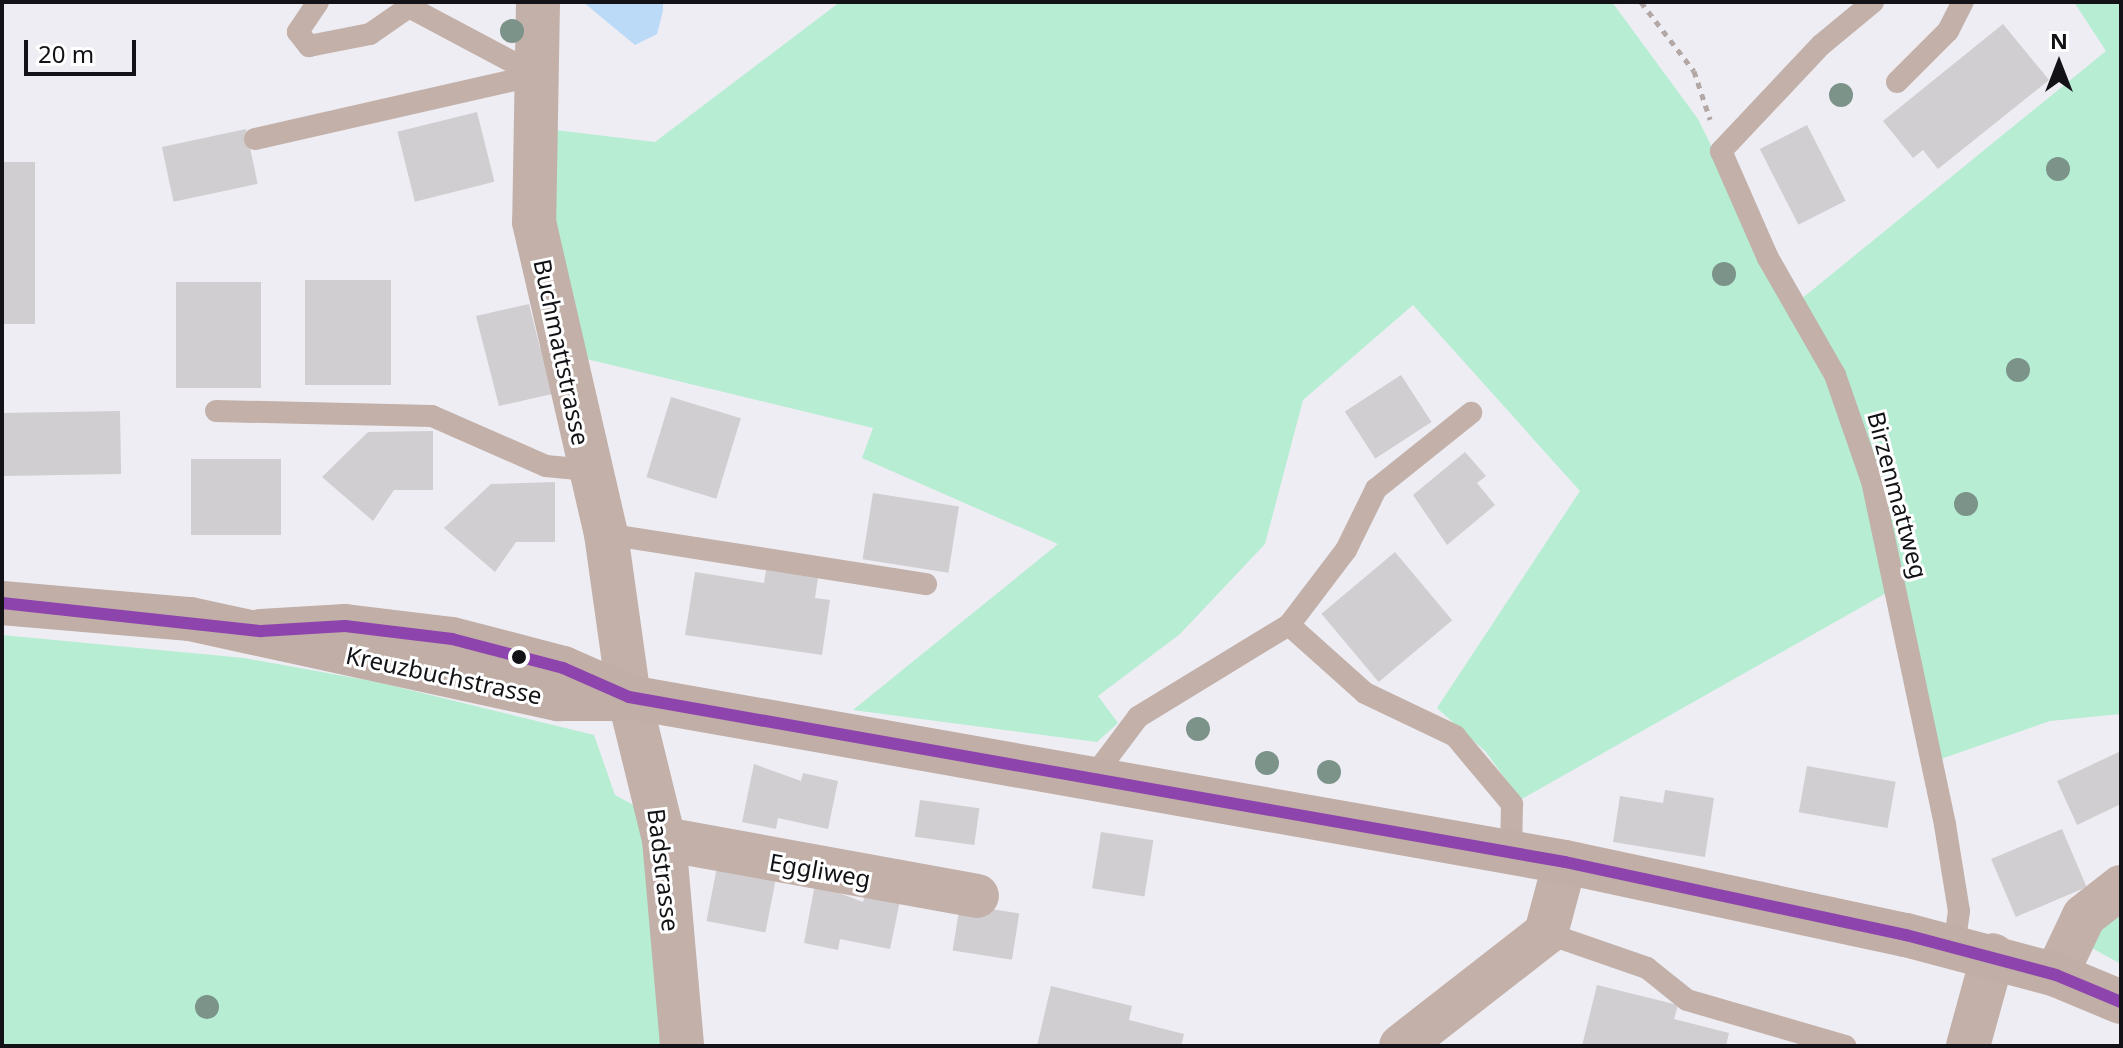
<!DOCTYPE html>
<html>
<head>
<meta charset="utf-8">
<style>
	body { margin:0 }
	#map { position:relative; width:2123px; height:1048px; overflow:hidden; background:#eeedf3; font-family:"Noto Sans",sans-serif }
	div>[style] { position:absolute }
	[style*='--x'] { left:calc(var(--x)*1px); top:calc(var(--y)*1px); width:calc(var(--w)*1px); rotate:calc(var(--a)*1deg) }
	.green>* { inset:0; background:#b6edd3 }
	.water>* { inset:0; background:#badaf8 }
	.building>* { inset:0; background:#d0ced0; transform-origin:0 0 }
	.path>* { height:5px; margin-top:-2.5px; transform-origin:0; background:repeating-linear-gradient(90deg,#b3a8a5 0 6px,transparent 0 12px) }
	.lane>* { height:22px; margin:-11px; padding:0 11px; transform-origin:11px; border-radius:11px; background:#c2b0a9 }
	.street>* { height:44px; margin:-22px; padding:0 22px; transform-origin:22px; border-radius:22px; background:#c2b0a9 }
	.secondary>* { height:44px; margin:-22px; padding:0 22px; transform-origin:22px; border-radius:22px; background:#c0aea7 }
	.bus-1>* { height:12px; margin:-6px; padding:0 6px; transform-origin:6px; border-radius:6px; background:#8e44ad }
	.trees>* { width:24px; height:24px; margin:-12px; border-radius:50%; background:#7c938a }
	.dots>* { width:22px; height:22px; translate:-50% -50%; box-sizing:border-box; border:4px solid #fff; border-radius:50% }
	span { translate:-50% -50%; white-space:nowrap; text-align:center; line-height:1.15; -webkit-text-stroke:6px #fff; paint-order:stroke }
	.street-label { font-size:24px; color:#131317 }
	.frame { position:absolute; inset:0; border:4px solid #131317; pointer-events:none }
	.north { position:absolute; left:2019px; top:24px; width:80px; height:80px; -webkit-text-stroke:6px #fff; paint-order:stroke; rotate:0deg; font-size:22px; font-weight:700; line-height:32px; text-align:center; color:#131317 }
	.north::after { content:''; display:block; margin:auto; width:28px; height:36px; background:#131317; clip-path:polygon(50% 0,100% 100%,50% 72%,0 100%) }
	.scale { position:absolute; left:24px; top:40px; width:112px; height:36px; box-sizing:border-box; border:4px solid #131317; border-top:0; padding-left:10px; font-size:24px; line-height:28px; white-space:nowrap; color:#131317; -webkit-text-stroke:6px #fff; paint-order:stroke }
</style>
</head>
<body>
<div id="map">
	<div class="green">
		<i style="clip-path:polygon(840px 2px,1612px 2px,1698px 119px,1809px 345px,1848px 429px,1888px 592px,1520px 800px,1486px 752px,1437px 708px,1580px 491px,1413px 305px,1303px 400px,1265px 544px,1180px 634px,1098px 696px,1118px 723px,1097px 742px,853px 710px,1058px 544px,862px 458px,873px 428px,570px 355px,554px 284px,547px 129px,655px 142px)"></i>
		<i style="clip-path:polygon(2074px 2px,2121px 2px,2121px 714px,2050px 721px,1941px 759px,1901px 586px,1800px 300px,2106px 51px)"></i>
		<i style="clip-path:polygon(2px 635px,244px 658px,377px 682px,594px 735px,615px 795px,639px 808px,663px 1046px,2px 1046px)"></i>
		<i style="clip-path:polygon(2121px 901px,2121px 964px,2090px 947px)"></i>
	</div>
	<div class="water">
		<i style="clip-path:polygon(583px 2px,663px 2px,663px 11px,657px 34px,635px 45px)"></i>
	</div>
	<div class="building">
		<i style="clip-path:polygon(2003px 24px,2049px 80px,1938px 169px,1923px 150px,1913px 158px,1883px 121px)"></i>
		<i style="left:477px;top:112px;width:72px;height:82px;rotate:76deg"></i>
		<i style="left:1807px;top:125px;width:85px;height:53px;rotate:63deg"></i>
		<i style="left:246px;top:129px;width:56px;height:86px;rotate:78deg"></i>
		<i style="left:2px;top:162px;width:33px;height:162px"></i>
		<i style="left:391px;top:280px;width:105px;height:86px;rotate:90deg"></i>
		<i style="left:176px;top:282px;width:85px;height:106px"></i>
		<i style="clip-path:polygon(529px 304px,540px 348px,546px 346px,552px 394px,499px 406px,476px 316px)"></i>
		<i style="left:1401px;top:375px;width:56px;height:67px;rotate:57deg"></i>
		<i style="left:671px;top:397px;width:73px;height:84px;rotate:17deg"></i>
		<i style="left:120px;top:411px;width:63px;height:118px;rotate:89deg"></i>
		<i style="clip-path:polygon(433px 431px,433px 490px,394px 490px,373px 521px,322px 477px,368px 432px)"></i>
		<i style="clip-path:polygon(1465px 452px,1486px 476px,1477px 483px,1495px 505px,1447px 545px,1413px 495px)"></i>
		<i style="left:191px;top:459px;width:90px;height:76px"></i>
		<i style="clip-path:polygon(555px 482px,555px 542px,516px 542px,495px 572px,444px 528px,491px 484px)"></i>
		<i style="left:873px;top:493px;width:87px;height:67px;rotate:9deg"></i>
		<i style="left:1395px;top:552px;width:89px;height:96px;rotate:50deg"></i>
		<i style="clip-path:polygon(766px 570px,818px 578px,815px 598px,830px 600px,822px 655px,685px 635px,695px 572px,764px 583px)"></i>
		<i style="clip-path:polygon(2121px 751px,2121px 804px,2077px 825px,2057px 781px)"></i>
		<i style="clip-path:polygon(754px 764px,801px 781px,803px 773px,838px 781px,828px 829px,778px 818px,776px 829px,742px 822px)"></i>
		<i style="left:1807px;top:766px;width:90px;height:47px;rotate:10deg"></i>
		<i style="clip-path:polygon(1665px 790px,1714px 798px,1705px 857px,1613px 842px,1620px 796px,1663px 803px)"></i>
		<i style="left:920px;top:800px;width:60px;height:37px;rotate:8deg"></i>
		<i style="left:2062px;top:829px;width:63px;height:77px;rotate:67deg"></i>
		<i style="left:1101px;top:832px;width:53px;height:57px;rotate:9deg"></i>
		<i style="left:717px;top:867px;width:60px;height:55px;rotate:11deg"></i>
		<i style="clip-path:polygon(815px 884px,863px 902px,865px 894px,900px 901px,890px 949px,840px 939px,838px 950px,804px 943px)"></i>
		<i style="left:960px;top:904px;width:60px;height:47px;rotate:9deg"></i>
		<i style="clip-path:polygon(1597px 985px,1678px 1005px,1674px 1019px,1729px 1033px,1726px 1046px,1582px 1046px)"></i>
		<i style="clip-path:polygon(1051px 986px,1132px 1006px,1129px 1020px,1184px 1034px,1181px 1046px,1037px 1046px)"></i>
	</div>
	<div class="path">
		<i style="--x:1641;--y:2;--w:87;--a:52.5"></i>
		<i style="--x:1694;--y:71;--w:51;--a:71.6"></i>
	</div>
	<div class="lane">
		<i style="--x:318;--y:2;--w:36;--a:124"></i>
		<i style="--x:298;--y:32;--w:18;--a:52"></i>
		<i style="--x:309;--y:46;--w:62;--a:-11.1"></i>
		<i style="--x:370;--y:34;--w:47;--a:-34.7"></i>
		<i style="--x:409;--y:7;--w:145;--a:28"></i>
		<i style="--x:1873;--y:2;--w:67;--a:140.4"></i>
		<i style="--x:1821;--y:45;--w:146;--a:133.3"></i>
		<i style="--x:1721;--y:151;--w:117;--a:66.3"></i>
		<i style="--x:1768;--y:258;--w:135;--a:60.2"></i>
		<i style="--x:1835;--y:375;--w:112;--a:70.8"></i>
		<i style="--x:1872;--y:481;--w:352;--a:78"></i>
		<i style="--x:1945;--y:825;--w:87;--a:80.8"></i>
		<i style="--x:1959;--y:911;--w:34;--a:98"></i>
		<i style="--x:1897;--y:82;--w:72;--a:-45"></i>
		<i style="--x:1948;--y:31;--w:33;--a:-63"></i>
		<i style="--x:255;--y:139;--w:289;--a:-12.8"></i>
		<i style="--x:216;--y:411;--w:216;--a:1.3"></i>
		<i style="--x:432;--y:416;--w:124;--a:23.7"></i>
		<i style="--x:546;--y:466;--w:42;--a:5.4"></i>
		<i style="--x:606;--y:534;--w:324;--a:8.9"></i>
		<i style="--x:1289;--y:625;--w:102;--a:41.8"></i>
		<i style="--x:1365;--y:693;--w:100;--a:25.5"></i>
		<i style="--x:1455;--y:736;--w:89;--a:50"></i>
		<i style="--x:1512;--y:804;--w:49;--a:91.2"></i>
		<i style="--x:1093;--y:777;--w:75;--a:-53.1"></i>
		<i style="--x:1138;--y:717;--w:177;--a:-31.4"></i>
		<i style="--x:1289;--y:625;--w:94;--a:-52.8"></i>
		<i style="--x:1346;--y:550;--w:68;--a:-63.8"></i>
		<i style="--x:1376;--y:489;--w:122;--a:-38.7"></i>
		<i style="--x:1546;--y:933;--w:107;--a:19.1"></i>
		<i style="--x:1647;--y:968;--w:51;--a:38.7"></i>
		<i style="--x:1687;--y:1000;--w:165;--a:16.2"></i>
	</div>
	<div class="street">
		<i style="--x:538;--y:2;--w:220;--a:91"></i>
		<i style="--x:534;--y:222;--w:320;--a:77"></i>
		<i style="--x:606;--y:534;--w:165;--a:82"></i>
		<i style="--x:629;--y:697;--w:146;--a:76.2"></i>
		<i style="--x:664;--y:839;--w:208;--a:85"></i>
		<i style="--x:664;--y:839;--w:318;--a:10.3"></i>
		<i style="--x:2056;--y:975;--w:65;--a:-64.6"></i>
		<i style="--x:2084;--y:916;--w:47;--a:-38.1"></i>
		<i style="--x:1401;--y:1046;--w:184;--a:-37.9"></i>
		<i style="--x:1546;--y:933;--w:73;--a:-75"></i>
		<i style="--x:1968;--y:1046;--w:94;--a:-74.6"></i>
	</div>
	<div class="secondary">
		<i style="--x:2;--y:603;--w:189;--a:4.9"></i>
		<i style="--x:190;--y:619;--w:377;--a:12.3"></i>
		<i style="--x:558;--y:699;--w:56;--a:0"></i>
		<i style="--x:261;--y:631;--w:84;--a:-3.4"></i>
		<i style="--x:345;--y:626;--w:108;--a:6.9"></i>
		<i style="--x:452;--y:639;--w:115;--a:14.6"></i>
		<i style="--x:563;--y:668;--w:72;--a:23.7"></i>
		<i style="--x:629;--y:697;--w:950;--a:10"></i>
		<i style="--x:1565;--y:862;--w:349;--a:12.1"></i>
		<i style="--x:1906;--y:935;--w:155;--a:14.9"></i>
		<i style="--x:2056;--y:975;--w:70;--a:22.6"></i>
	</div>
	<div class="bus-1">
		<i style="--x:2;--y:603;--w:261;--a:6.2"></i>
		<i style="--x:261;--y:631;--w:84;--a:-3.4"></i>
		<i style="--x:345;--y:626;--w:108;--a:6.9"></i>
		<i style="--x:452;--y:639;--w:115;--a:14.6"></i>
		<i style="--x:563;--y:668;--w:72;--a:23.7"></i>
		<i style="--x:629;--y:697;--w:950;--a:10"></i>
		<i style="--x:1565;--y:862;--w:349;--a:12.1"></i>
		<i style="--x:1906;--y:935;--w:155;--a:14.9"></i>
		<i style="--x:2056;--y:975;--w:70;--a:22.6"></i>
	</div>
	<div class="trees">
		<i style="left:512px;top:31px"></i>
		<i style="left:1841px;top:95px"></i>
		<i style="left:2058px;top:169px"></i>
		<i style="left:1724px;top:274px"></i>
		<i style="left:2018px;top:370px"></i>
		<i style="left:1966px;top:504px"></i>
		<i style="left:1198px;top:729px"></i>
		<i style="left:1267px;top:763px"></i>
		<i style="left:1329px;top:772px"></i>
		<i style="left:207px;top:1007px"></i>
	</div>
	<div class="dots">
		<i style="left:519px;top:657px;background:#131317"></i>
	</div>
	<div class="street-label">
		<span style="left:562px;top:352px;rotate:78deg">Buchmattstrasse</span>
		<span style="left:1898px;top:495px;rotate:75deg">Birzenmattweg</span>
		<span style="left:444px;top:675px;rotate:12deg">Kreuzbuchstrasse</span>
		<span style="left:664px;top:870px;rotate:83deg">Badstrasse</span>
		<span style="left:820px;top:870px;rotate:10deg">Eggliweg</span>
	</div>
	<div class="frame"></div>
	<div class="north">N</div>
	<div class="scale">20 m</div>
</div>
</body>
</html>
